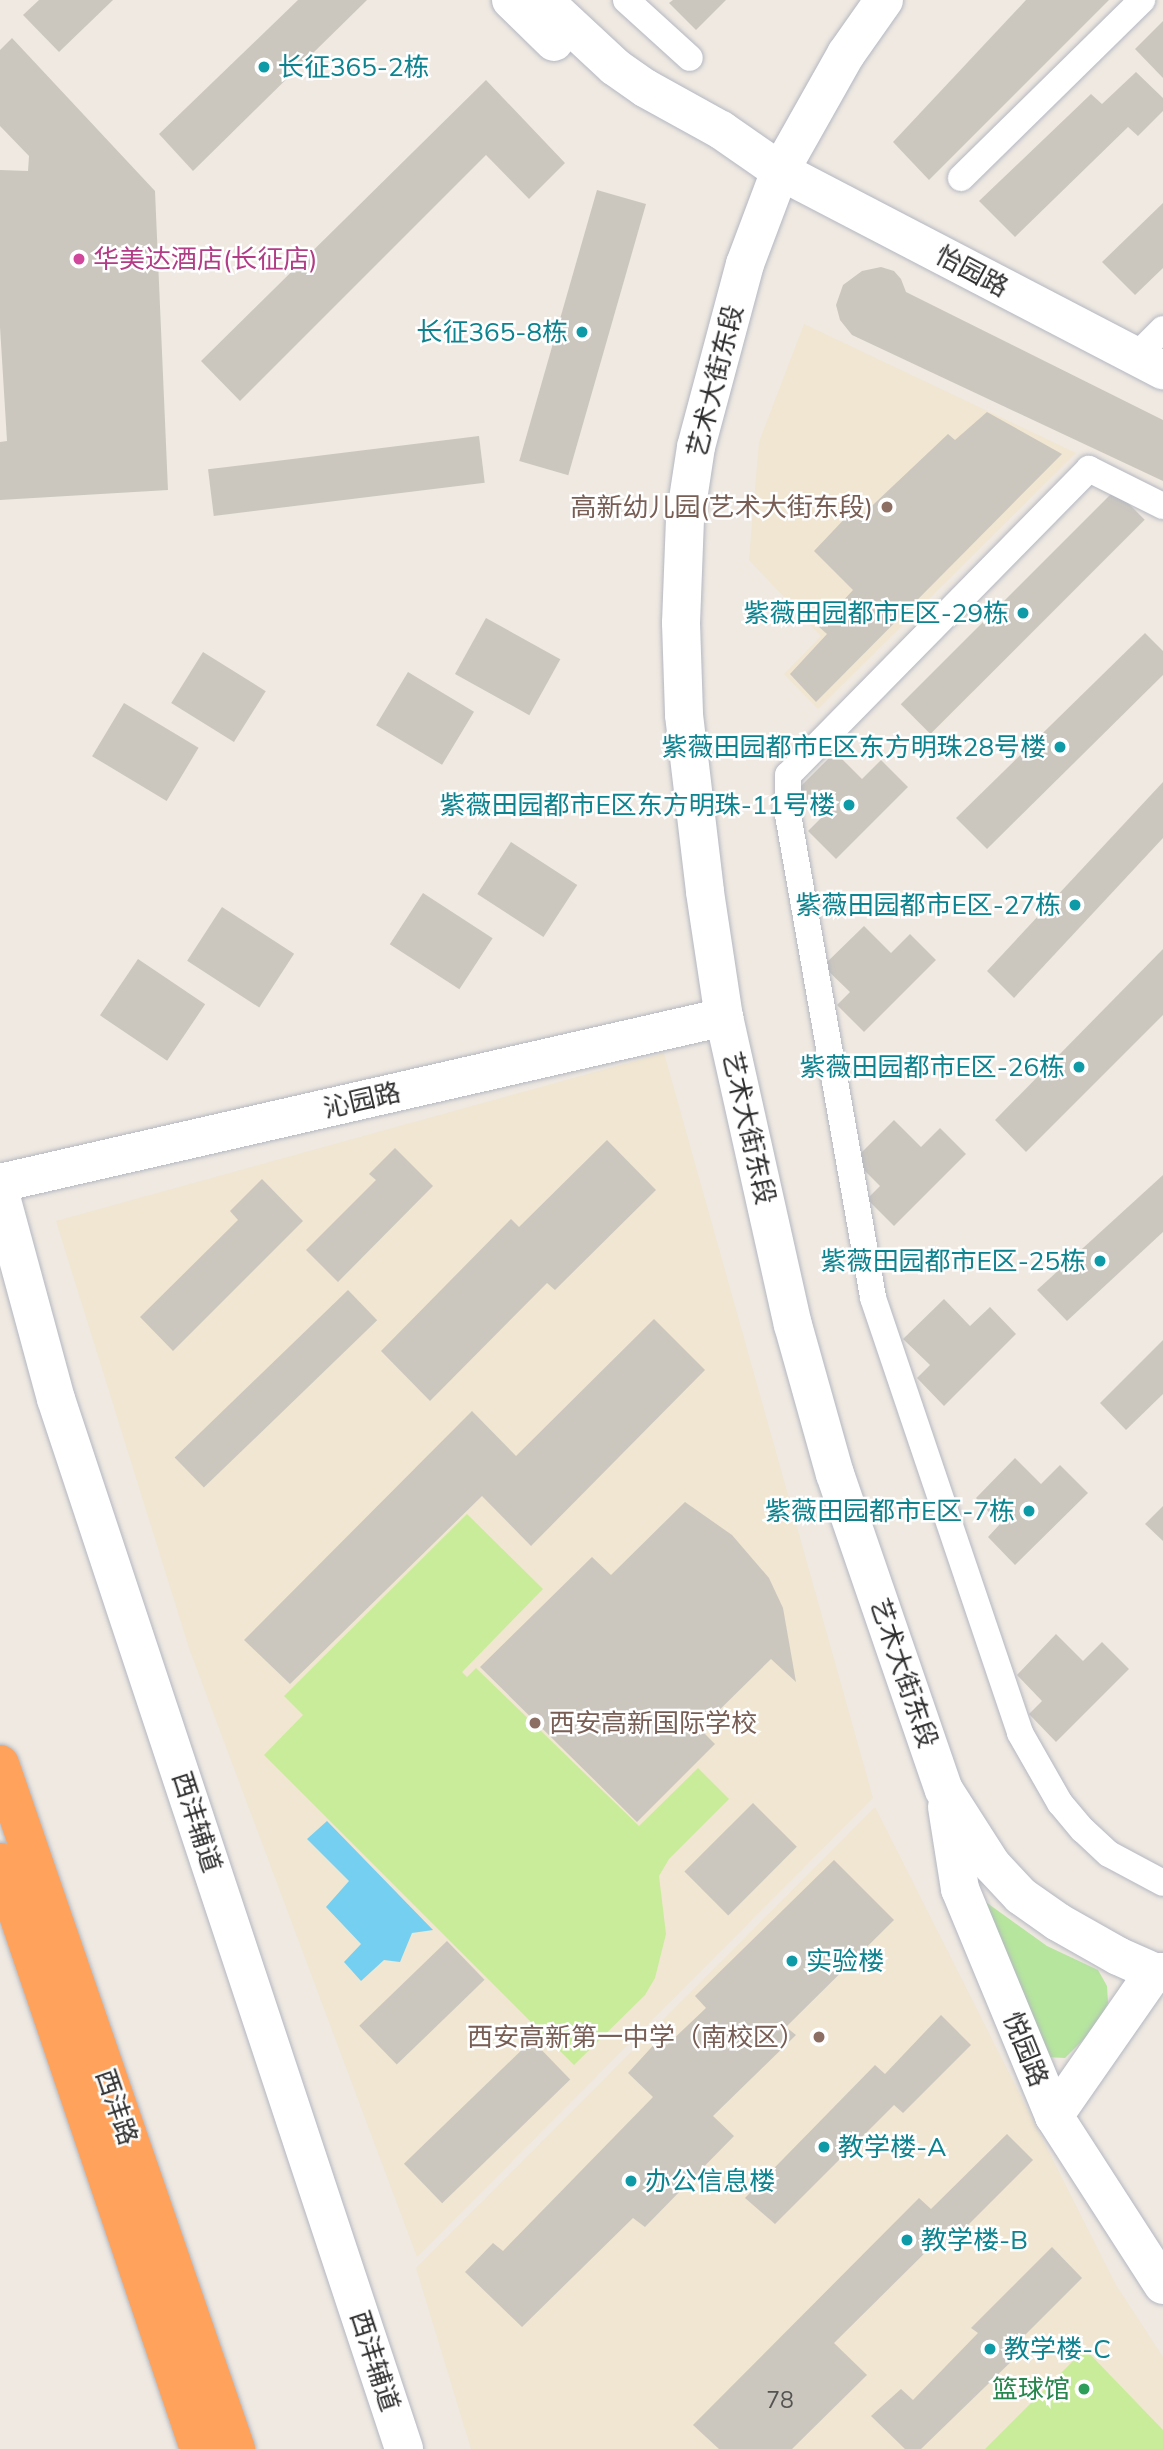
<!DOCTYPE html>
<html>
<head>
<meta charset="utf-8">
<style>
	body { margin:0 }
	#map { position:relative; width:1163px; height:2449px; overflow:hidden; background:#efe9e1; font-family:Mulish,"Noto Sans SC",sans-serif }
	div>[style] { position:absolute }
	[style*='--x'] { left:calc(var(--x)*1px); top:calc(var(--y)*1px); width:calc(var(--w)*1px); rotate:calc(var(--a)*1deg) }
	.education>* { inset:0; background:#f0e6d1 }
	.green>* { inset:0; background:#b6e59e }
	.pitch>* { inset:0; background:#c9ec9a }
	.water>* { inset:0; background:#75cff0 }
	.building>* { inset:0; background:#cbc7bf; transform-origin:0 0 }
	.roads { filter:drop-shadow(0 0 2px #b4b7c1) drop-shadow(0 0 2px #b4b7c1) }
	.street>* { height:26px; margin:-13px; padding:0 13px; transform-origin:13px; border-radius:13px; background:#fff }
	.secondary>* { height:38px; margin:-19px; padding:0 19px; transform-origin:19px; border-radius:19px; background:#fff }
	.highway>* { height:38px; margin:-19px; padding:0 19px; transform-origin:19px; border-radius:19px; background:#ffa35c }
	.dots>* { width:19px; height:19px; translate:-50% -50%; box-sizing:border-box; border:4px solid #fff; border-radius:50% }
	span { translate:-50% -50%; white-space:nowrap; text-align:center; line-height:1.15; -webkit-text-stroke:5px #fff; paint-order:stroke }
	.number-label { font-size:23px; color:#555452 }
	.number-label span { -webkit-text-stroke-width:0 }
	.culture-label { font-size:26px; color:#0d838f }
	.left { translate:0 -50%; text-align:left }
	.right { translate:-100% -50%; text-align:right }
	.hotel-label { font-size:26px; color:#b23c85 }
	.street-label { font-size:26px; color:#2e2e2e }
	.education-label { font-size:26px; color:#785e54 }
	.leisure-label { font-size:26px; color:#27864d }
</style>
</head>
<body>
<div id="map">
	<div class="education">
		<i style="clip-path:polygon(804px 324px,1076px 453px,818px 709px,784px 674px,821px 636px,749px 560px,759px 442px)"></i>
		<i style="clip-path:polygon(664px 1053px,873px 1798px,417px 2257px,189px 1648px,56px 1221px)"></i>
		<i style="clip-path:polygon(875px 1807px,1116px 2285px,1163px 2357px,1163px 2449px,471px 2449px,416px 2268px)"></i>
	</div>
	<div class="green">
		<i style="clip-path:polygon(983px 1900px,1047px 1946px,1098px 1970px,1107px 1986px,1108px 2003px,1096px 2027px,1065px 2058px,1046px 2057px)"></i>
	</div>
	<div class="pitch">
		<i style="clip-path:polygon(467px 1514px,543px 1589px,462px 1672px,467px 1677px,476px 1668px,639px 1826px,698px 1768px,729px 1799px,669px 1859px,659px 1876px,666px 1934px,655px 1978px,645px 1995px,574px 2065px,264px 1755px,303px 1715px,284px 1696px)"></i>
		<i style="clip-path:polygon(1085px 2349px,1163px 2430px,1163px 2449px,985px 2449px)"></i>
	</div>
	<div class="water">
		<i style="clip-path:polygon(327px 1821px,433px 1930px,412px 1933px,400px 1962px,384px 1960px,361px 1981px,344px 1962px,361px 1944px,326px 1907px,349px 1881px,307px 1839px)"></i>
	</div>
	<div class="building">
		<i style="clip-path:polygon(39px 0,113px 0,59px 52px,23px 15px)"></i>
		<i style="clip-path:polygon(298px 0,367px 0,193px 171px,159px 134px)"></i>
		<i style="clip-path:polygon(673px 0,726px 0,696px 30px,669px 3px)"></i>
		<i style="clip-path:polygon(1026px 0,1109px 0,929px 180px,893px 142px)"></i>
		<i style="clip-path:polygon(1163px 21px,1163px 78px,1135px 49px)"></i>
		<i style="clip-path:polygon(12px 38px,155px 191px,168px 490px,0 500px,0 442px,7px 441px,0 327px,0 170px,28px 171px,29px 156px,0 126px,0 50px)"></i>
		<i style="clip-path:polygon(1136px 72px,1163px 98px,1163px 111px,1138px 136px,1128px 127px,1015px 237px,979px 201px,1091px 94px,1102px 104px)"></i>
		<i style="clip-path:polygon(486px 80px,565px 163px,529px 199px,486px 155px,240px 401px,201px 361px)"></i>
		<i style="left:597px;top:190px;width:51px;height:282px;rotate:16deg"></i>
		<i style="clip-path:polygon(1163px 203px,1163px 268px,1135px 295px,1102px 262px)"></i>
		<i style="clip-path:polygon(881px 267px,894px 271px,901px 279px,906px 292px,1163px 420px,1163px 481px,852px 335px,840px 320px,836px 305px,843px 285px,862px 271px)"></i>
		<i style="clip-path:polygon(987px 412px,1062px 454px,816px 702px,790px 674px,827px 634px,819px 627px,853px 590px,814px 551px,850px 513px,857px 520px,948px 434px,955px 440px)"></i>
		<i style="left:479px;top:436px;width:47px;height:273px;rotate:83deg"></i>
		<i style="left:1115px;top:490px;width:42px;height:303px;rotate:45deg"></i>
		<i style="left:486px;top:618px;width:85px;height:64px;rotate:29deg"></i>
		<i style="clip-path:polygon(1145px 633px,1163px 651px,1163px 675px,987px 849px,956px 818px)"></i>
		<i style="left:203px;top:652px;width:74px;height:60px;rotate:32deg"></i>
		<i style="left:408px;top:672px;width:77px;height:62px;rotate:31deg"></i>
		<i style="left:124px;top:703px;width:87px;height:62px;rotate:31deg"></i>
		<i style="clip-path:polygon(835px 752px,862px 779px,881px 760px,908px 787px,836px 859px,808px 831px,821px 818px,795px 792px)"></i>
		<i style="clip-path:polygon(1163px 782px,1163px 838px,1014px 998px,987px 971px)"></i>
		<i style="left:511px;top:842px;width:79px;height:62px;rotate:33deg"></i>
		<i style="left:423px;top:893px;width:83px;height:61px;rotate:33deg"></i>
		<i style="left:222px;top:907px;width:86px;height:64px;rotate:33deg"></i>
		<i style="clip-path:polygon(864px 926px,891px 953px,910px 934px,936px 960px,864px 1032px,837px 1005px,850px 992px,823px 966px)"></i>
		<i style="clip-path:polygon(1163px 949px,1163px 1015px,1026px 1152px,995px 1120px)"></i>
		<i style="left:138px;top:959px;width:81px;height:68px;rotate:34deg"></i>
		<i style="clip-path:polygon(894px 1120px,921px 1147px,940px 1128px,966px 1154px,894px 1226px,867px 1199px,880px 1186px,854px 1160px)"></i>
		<i style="clip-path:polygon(607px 1140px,656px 1190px,555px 1290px,547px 1283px,430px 1401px,381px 1351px,511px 1219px,519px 1227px)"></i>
		<i style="clip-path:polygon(395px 1148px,433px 1186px,338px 1282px,306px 1250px,376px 1180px,369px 1174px)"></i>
		<i style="clip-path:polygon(1163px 1175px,1163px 1232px,1067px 1321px,1037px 1290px)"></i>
		<i style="clip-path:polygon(262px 1179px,303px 1221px,173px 1351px,140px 1317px,238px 1220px,230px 1211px)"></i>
		<i style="left:348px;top:1290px;width:42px;height:241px;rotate:46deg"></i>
		<i style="clip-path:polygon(944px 1299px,970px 1326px,990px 1307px,1016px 1334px,944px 1406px,917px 1378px,930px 1365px,903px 1339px)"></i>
		<i style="clip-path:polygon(654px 1319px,705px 1370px,531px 1546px,482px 1496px,290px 1684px,244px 1640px,472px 1411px,516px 1456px)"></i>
		<i style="clip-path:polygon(1163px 1340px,1163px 1394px,1126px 1430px,1100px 1403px)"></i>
		<i style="clip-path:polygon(1015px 1458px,1041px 1484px,1060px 1465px,1088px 1493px,1015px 1565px,988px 1537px,1000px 1524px,976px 1498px)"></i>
		<i style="clip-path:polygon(685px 1502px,732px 1535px,769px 1578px,783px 1608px,796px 1682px,771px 1659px,700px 1729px,715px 1744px,637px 1822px,480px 1667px,592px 1557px,611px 1575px)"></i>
		<i style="clip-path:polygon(1163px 1506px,1163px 1541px,1145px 1524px)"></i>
		<i style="clip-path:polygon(1056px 1634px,1083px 1661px,1102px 1642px,1129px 1669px,1056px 1742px,1029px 1714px,1042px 1701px,1017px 1675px)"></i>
		<i style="left:753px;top:1803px;width:62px;height:97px;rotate:45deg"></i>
		<i style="clip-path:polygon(834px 1860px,894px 1920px,786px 2027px,796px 2035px,713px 2116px,734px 2136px,645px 2227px,633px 2218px,522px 2327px,465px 2272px,493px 2243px,503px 2251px,653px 2097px,628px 2073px,660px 2038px,667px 2045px,706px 2008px,695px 1996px)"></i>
		<i style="left:447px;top:1941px;width:54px;height:122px;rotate:46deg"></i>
		<i style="clip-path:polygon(941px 2015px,971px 2045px,903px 2113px,894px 2105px,775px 2224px,745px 2198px,875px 2065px,885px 2074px)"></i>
		<i style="left:532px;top:2040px;width:55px;height:178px;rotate:46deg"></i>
		<i style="clip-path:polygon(1007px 2134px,1033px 2160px,949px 2244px,942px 2236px,834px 2343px,867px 2375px,792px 2449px,719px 2449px,693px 2425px,919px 2198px,931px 2209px)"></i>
		<i style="clip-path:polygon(1052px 2247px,1082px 2278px,1014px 2346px,1021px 2352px,921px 2449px,905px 2449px,871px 2416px,901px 2389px,913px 2400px,978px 2333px,971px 2328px)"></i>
	</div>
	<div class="roads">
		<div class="street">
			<i style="--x:626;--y:0;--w:86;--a:42.2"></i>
			<i style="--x:961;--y:178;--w:254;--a:-44.5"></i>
			<i style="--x:1136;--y:356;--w:38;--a:-45"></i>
			<i style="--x:1163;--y:506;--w:83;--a:-153.4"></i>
			<i style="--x:1089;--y:469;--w:429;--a:134.5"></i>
			<i style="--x:788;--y:775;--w:40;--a:90"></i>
			<i style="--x:788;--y:815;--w:490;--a:80"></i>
			<i style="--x:873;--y:1298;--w:459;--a:71.3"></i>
			<i style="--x:1020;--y:1733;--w:81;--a:60.3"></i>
			<i style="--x:1060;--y:1803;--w:35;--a:50"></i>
			<i style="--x:1083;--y:1830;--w:35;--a:43"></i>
			<i style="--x:1109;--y:1854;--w:61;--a:28.2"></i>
		</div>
		<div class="secondary">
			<i style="--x:511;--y:0;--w:60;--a:44.3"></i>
			<i style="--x:543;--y:0;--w:98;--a:42.9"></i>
			<i style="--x:615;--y:67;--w:37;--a:35"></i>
			<i style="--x:645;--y:88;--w:87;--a:28.9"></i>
			<i style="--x:721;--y:130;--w:72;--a:34.8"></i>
			<i style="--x:780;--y:171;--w:432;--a:27.5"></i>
			<i style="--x:884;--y:0;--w:66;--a:125.1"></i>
			<i style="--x:846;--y:54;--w:134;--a:119.4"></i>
			<i style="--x:780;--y:171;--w:99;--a:110.6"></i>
			<i style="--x:745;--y:264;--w:189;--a:105"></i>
			<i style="--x:696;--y:447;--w:73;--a:98.7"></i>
			<i style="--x:685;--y:519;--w:104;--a:92.2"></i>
			<i style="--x:681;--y:623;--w:92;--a:88.1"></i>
			<i style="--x:684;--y:715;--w:178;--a:83.2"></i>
			<i style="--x:705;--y:892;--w:126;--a:81.4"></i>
			<i style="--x:724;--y:1017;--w:316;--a:77.4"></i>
			<i style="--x:793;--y:1325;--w:155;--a:74.3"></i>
			<i style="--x:835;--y:1474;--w:334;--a:71"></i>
			<i style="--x:944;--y:1790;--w:89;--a:57.4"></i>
			<i style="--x:992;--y:1865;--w:42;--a:46.9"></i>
			<i style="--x:1021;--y:1896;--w:45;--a:35.1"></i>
			<i style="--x:1058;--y:1922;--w:69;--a:29.5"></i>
			<i style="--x:1118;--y:1956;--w:39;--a:24"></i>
			<i style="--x:1154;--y:1972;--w:9;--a:0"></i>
			<i style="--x:0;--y:1183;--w:743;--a:-12.91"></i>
			<i style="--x:0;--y:1193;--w:213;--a:74.8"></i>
			<i style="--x:56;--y:1399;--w:1106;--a:71.66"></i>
			<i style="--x:947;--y:1807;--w:83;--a:81"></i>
			<i style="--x:960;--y:1889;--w:246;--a:67.5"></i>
			<i style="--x:1054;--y:2116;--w:201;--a:57.2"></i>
			<i style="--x:1054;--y:2116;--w:175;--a:-55.2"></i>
		</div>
		<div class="highway">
			<i style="--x:0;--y:1764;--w:725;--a:70.99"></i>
			<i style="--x:0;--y:1862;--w:620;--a:71.27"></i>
		</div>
	</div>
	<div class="dots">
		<i style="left:264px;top:67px;background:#0f9aa8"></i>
		<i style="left:79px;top:259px;background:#d1479c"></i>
		<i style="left:582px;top:332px;background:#0f9aa8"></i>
		<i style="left:887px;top:507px;background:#8d6e63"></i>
		<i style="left:1023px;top:613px;background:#0f9aa8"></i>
		<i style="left:1060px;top:747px;background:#0f9aa8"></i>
		<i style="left:849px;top:805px;background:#0f9aa8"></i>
		<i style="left:1075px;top:905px;background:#0f9aa8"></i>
		<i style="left:1079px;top:1067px;background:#0f9aa8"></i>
		<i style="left:1100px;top:1261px;background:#0f9aa8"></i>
		<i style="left:1029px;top:1511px;background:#0f9aa8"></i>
		<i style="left:535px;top:1723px;background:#8d6e63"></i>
		<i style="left:792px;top:1961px;background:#0f9aa8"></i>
		<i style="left:819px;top:2037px;background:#8d6e63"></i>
		<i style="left:824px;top:2147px;background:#0f9aa8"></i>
		<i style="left:631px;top:2181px;background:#0f9aa8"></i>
		<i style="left:907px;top:2240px;background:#0f9aa8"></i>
		<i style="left:990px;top:2349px;background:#0f9aa8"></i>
		<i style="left:1084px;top:2389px;background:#2e9e5b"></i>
	</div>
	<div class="number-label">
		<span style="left:780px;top:2400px">78</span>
	</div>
	<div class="culture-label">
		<span class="left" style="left:278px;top:67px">长征365-2栋</span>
		<span class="right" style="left:568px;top:332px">长征365-8栋</span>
		<span class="right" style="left:1009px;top:613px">紫薇田园都市E区-29栋</span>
		<span class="right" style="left:1046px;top:747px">紫薇田园都市E区东方明珠28号楼</span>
		<span class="right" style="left:835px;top:805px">紫薇田园都市E区东方明珠-11号楼</span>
		<span class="right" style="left:1061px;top:905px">紫薇田园都市E区-27栋</span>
		<span class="right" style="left:1065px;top:1067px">紫薇田园都市E区-26栋</span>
		<span class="right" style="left:1086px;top:1261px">紫薇田园都市E区-25栋</span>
		<span class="right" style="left:1015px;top:1511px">紫薇田园都市E区-7栋</span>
		<span class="left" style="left:806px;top:1961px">实验楼</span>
		<span class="left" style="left:838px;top:2147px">教学楼-A</span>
		<span class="left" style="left:645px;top:2181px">办公信息楼</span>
		<span class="left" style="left:921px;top:2240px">教学楼-B</span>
		<span class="left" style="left:1004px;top:2349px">教学楼-C</span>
	</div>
	<div class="hotel-label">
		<span class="left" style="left:93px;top:259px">华美达酒店(长征店)</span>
	</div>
	<div class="street-label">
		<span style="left:972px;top:271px;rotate:28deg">怡园路</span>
		<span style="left:715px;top:381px;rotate:-76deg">艺术大街东段</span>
		<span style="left:362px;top:1100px;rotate:-13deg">沁园路</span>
		<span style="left:749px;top:1128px;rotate:77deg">艺术大街东段</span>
		<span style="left:904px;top:1673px;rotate:71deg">艺术大街东段</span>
		<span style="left:197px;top:1822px;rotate:72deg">西沣辅道</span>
		<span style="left:1026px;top:2049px;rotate:68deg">悦园路</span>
		<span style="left:117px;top:2107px;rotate:71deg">西沣路</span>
		<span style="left:375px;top:2361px;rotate:72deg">西沣辅道</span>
	</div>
	<div class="education-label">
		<span class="right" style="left:873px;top:507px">高新幼儿园(艺术大街东段)</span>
		<span class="left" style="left:549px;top:1723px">西安高新国际学校</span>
		<span class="right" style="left:805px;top:2037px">西安高新第一中学（南校区）</span>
	</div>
	<div class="leisure-label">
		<span class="right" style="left:1070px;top:2389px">篮球馆</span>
	</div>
</div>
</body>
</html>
